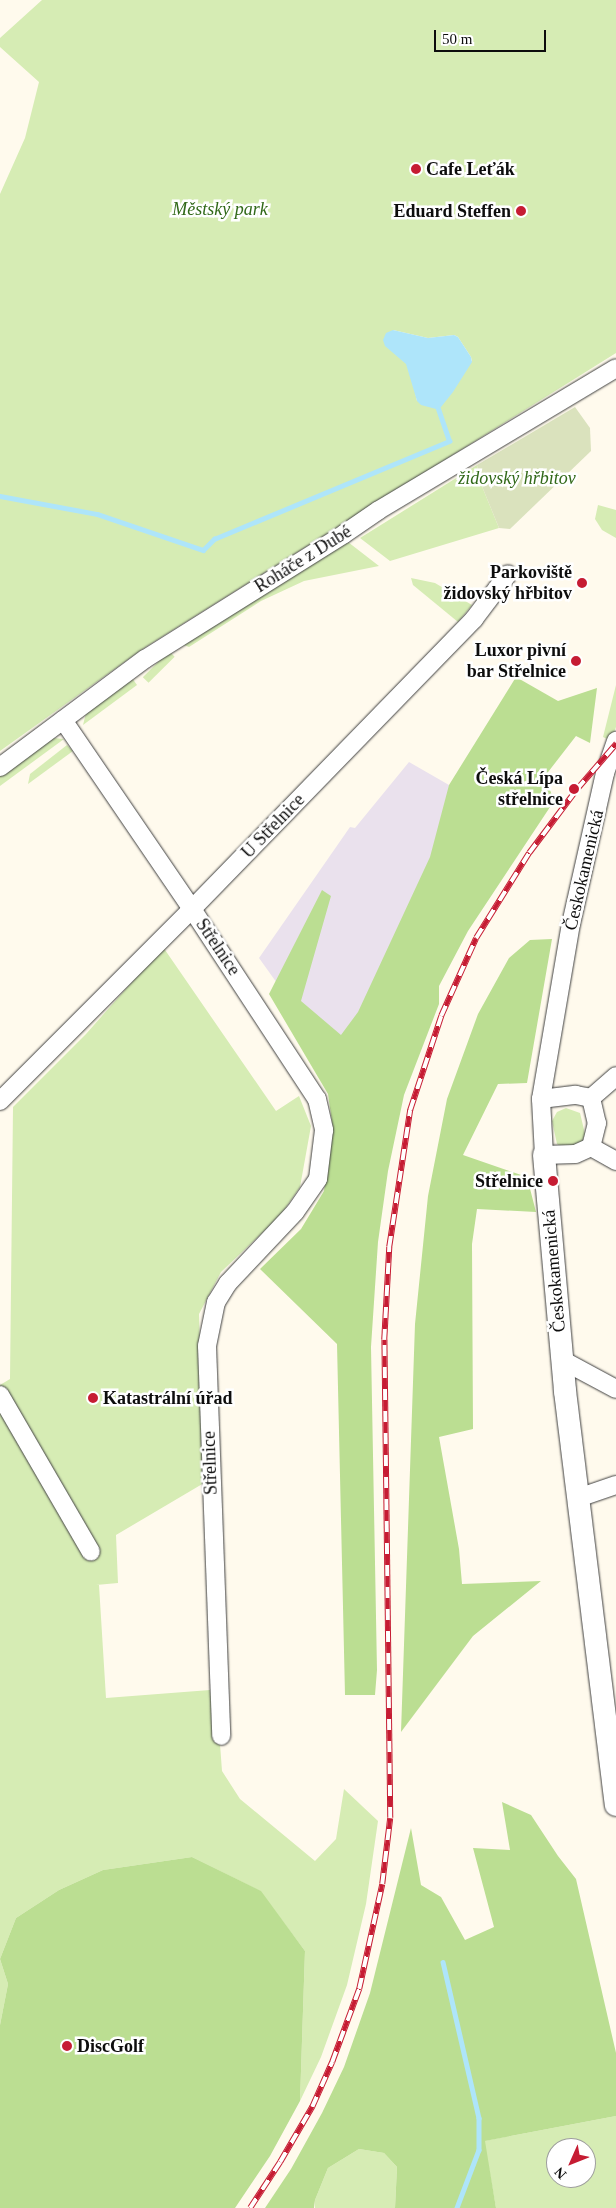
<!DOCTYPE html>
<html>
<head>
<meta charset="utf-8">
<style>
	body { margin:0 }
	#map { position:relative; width:616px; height:2208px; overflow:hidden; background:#fffaed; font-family:Georgia,serif }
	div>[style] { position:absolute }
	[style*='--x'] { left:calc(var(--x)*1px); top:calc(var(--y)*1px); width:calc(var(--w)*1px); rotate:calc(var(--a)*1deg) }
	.industrial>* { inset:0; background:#eae1ed }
	.green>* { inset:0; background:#d6ecb4; transform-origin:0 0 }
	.forest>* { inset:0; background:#bbde92 }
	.cemetery>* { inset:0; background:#dae2bd }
	.water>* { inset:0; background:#aee5fa }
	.stream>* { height:4.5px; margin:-2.25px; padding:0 2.25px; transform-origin:2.25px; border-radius:2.25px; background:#aee5fa }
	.roads { filter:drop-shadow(0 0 1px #404040) drop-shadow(0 0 1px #404040) }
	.minor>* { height:18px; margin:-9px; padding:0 9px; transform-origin:9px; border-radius:9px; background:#fff }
	.tertiary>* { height:22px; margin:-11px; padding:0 11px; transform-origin:11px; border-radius:11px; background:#fff }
	.rail>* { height:5.5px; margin-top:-2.75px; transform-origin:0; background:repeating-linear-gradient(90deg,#fff 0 11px,#c61c33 0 22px); box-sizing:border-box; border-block:1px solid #c61c33 }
	.dots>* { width:14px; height:14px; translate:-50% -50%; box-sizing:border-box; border:2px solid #fff; border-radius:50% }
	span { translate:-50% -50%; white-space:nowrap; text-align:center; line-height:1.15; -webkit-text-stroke:5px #fff; paint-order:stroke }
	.poi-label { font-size:18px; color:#0d0d0d; font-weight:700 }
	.left { translate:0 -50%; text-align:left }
	.right { translate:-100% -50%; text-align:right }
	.park-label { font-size:18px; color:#316919; font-style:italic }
	.street-label { font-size:18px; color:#0d0d0d }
	.north { position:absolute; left:546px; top:2138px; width:50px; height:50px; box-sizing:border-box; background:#fff; border:1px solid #9e9e9e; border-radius:50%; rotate:226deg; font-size:14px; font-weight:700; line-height:20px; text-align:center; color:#0d0d0d }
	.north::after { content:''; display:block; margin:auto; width:18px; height:22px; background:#c61c33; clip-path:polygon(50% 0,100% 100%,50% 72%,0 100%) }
	.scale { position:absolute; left:434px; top:30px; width:112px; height:22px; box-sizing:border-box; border:2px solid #0d0d0d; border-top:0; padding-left:6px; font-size:15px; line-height:18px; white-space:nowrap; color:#0d0d0d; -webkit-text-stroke:4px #fff; paint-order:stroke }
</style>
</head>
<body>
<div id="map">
	<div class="industrial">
		<i style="clip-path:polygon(409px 762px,449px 785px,483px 817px,367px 1084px,307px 1025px,259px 958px,350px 827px,355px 828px)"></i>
	</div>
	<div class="green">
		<i style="clip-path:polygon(evenodd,42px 0,616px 0,616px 353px,144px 648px,0 751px,0 194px,25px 138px,39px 82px,0 47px,0 38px,42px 0,393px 330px,428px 338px,454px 335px,458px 337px,471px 357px,472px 361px,417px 401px,410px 370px,393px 330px)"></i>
		<i style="clip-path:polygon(477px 465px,479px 479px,499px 528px,390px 561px,360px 538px)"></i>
		<i style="clip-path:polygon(598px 505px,616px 510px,616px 538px,602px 530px,595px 519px)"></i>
		<i style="clip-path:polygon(348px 542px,379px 566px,304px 581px,261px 601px,189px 647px,181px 644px)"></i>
		<i style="clip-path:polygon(411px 578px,435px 583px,472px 605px,458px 622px,413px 585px)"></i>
		<i style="left:169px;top:651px;width:8px;height:37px;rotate:45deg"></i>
		<i style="clip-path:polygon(132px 678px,137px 685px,83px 725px,86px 713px)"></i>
		<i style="clip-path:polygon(616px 685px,616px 727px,611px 741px,603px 737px)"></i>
		<i style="clip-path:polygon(53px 738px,64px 739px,0 786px,0 775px)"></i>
		<i style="clip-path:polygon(67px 745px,73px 751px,28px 784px,30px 774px)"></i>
		<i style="clip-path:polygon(163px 947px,276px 1111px,299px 1096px,311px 1126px,300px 1187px,280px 1216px,221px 1272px,199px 1314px,204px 1483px,116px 1535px,118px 1583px,96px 1585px,99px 1585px,106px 1698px,210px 1690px,220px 1744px,222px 1771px,240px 1799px,315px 1861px,336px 1839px,344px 1789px,378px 1821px,366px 1904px,347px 1985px,321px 2057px,300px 2101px,305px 1951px,260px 1891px,192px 1857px,103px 1870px,59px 1890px,16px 1918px,0 1959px,0 1385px,10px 1379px,13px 1107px,86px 1034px)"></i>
		<i style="clip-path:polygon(566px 1108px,580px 1113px,585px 1134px,582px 1142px,566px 1149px,557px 1144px,552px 1121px,557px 1112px)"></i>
		<i style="clip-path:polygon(0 1959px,8px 1984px,0 2025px)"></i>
		<i style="clip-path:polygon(evenodd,616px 2116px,616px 2208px,496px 2208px,484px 2141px,616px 2116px,556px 2148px,586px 2148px,586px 2178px,556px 2178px,556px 2148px)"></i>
		<i style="clip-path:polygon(359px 2149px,384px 2153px,397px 2167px,395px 2208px,315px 2208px,315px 2200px,328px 2168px)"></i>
	</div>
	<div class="forest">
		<i style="clip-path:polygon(516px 677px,558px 701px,597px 688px,590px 743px,576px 736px,545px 776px,554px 801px,468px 931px,439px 986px,439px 1004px,404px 1095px,388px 1171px,378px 1242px,371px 1347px,377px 1670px,375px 1695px,345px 1695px,337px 1344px,260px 1269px,301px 1229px,324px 1191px,333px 1129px,328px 1094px,269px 994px,322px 890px,331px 896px,301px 1001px,341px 1035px,358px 1012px,430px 857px,449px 785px)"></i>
		<i style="clip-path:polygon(552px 939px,527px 1083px,498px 1084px,463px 1155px,527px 1177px,536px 1212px,477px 1209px,472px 1244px,473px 1429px,439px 1437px,459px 1549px,462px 1584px,541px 1581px,473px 1636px,401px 1732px,415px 1324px,428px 1196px,447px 1099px,478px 1014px,509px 958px,530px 940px)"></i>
		<i style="clip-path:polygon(502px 1802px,531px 1815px,558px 1856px,576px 1879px,616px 2053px,616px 2116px,485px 2141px,496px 2208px,395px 2208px,397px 2167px,384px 2153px,359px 2149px,328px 2168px,315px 2200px,314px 2208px,265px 2208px,291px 2169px,322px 2113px,344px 2067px,370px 1993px,411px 1828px,421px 1885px,441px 1897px,465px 1940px,494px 1927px,473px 1848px,510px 1850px)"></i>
		<i style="clip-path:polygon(192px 1857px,261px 1891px,305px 1951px,300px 2101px,270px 2156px,235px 2208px,0 2208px,0 2025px,8px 1984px,0 1959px,16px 1918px,59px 1890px,103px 1870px)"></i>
	</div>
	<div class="cemetery">
		<i style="clip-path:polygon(575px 407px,590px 428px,591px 451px,510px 529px,499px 528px,479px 479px,477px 465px)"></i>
	</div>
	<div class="water">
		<i style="clip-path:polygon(393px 330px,428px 338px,454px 335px,458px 337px,471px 357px,472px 362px,453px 392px,441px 407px,436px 409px,421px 405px,417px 401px,406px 364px,385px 346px,383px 340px,386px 333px)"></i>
	</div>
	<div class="stream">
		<i style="--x:0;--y:496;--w:99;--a:10.5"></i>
		<i style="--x:97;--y:514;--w:112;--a:18.8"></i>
		<i style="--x:203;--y:550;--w:16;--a:-45"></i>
		<i style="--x:214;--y:539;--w:255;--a:-22.6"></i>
		<i style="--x:449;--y:441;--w:40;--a:-108.9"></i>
		<i style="--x:443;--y:1962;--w:160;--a:77"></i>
		<i style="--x:479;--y:2118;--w:32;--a:90"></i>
		<i style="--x:479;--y:2150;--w:62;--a:110.8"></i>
	</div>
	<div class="roads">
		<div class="minor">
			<i style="--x:63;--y:720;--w:229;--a:55.7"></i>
			<i style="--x:192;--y:909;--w:405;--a:-45.8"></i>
			<i style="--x:474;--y:619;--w:56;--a:-52.9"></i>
			<i style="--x:0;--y:767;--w:181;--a:-36.7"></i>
			<i style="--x:145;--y:659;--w:235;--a:-32.1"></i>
			<i style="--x:344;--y:534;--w:42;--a:-34.4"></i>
			<i style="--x:379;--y:510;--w:276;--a:-30.9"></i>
			<i style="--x:591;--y:1098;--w:26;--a:77"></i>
			<i style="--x:597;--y:1123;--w:25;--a:104"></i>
			<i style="--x:591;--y:1098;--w:33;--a:-41"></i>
			<i style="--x:541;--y:1099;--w:35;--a:-7"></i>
			<i style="--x:576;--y:1095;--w:15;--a:11"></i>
			<i style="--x:0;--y:1101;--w:272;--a:-45"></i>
			<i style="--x:192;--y:909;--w:227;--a:56.7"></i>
			<i style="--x:317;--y:1099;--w:32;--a:77"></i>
			<i style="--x:324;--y:1130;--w:49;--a:97"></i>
			<i style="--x:318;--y:1179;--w:40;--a:124.9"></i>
			<i style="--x:295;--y:1212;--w:98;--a:133.3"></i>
			<i style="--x:228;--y:1283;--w:22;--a:122"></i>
			<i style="--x:216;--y:1302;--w:45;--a:101.6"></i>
			<i style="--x:207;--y:1346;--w:390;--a:87.9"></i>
			<i style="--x:591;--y:1147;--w:17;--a:156"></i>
			<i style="--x:575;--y:1154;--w:31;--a:178"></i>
			<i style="--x:544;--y:1155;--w:56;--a:-93.1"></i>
			<i style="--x:541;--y:1099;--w:178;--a:-80.3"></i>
			<i style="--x:571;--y:924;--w:155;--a:-77.3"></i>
			<i style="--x:605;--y:773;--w:34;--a:-71"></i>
			<i style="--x:591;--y:1147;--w:29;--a:29"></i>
			<i style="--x:562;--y:1360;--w:61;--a:28.2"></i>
			<i style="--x:0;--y:1395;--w:181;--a:59.9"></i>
			<i style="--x:578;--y:1498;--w:40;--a:-18.9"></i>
		</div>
		<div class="tertiary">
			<i style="--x:544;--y:1155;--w:237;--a:84.9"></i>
			<i style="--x:565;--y:1391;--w:417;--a:83"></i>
		</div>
	</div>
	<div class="rail">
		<i style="--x:250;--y:2208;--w:55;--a:-56.9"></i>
		<i style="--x:280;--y:2162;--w:64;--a:-59.8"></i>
		<i style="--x:312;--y:2107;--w:49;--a:-66"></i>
		<i style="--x:332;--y:2062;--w:78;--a:-69.7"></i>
		<i style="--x:359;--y:1989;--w:107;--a:-77.6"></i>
		<i style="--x:382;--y:1884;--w:66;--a:-83.1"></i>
		<i style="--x:390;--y:1818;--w:478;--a:-90.7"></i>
		<i style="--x:384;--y:1340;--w:93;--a:-86.9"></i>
		<i style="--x:389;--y:1247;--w:139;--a:-81.3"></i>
		<i style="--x:410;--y:1110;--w:99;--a:-71.7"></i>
		<i style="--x:441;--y:1016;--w:85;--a:-65.8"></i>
		<i style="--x:476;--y:938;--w:100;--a:-58.1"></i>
		<i style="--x:529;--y:853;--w:80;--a:-53.1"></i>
		<i style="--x:577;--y:789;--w:60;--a:-49.1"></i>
	</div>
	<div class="dots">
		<i style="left:416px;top:169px;background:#c61c33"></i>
		<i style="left:521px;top:211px;background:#c61c33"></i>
		<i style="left:582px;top:583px;background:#c61c33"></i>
		<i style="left:576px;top:661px;background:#c61c33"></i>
		<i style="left:574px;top:789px;background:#c61c33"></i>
		<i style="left:553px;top:1181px;background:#c61c33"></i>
		<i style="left:93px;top:1398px;background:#c61c33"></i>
		<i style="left:67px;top:2046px;background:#c61c33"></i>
	</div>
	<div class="poi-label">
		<span class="left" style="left:426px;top:169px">Cafe Leťák</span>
		<span class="right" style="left:511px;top:211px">Eduard Steffen</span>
		<span class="right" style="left:572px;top:583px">Parkoviště<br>židovský hřbitov</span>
		<span class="right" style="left:566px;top:661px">Luxor pivní<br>bar Střelnice</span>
		<span class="right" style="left:563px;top:789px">Česká Lípa<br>střelnice</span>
		<span class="right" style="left:543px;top:1181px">Střelnice</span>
		<span class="left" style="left:103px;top:1398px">Katastrální úřad</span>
		<span class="left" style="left:77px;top:2046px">DiscGolf</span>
	</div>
	<div class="park-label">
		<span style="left:220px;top:209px">Městský park</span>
		<span style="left:517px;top:478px">židovský hřbitov</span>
	</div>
	<div class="street-label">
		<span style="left:303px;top:559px;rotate:-32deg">Roháče z Dubé</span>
		<span style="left:273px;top:826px;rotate:-46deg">U Střelnice</span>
		<span style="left:584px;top:870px;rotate:-77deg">Českokamenická</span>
		<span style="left:218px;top:947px;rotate:56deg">Střelnice</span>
		<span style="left:554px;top:1271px;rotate:-95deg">Českokamenická</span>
		<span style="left:210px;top:1463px;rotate:-92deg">Střelnice</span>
	</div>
	<div class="north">N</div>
	<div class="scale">50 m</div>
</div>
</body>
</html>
